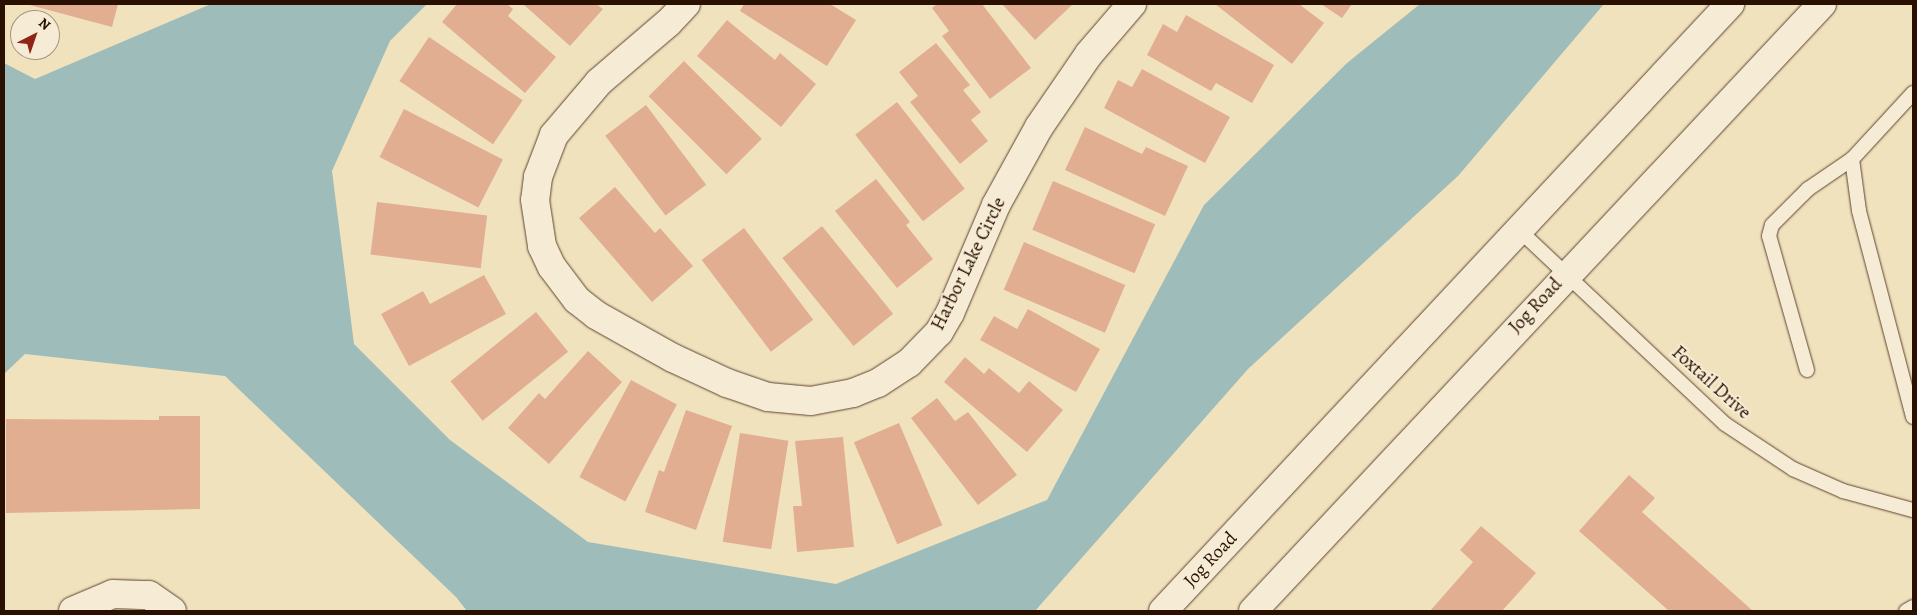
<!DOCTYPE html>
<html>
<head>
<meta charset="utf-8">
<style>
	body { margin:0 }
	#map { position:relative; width:1917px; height:615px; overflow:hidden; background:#f1e2be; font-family:Alegreya,serif }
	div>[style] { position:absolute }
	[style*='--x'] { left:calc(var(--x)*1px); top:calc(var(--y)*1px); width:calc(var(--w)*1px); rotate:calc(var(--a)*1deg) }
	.water>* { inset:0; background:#9ebcba }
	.building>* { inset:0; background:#e1ae92; transform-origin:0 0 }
	.roads { filter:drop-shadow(0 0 1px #5c4430) drop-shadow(0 0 1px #5c4430) }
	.lane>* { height:14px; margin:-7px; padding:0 7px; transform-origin:7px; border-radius:7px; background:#f6ecd5 }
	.street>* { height:28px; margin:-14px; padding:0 14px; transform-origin:14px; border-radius:14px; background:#f6ecd5 }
	.secondary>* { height:28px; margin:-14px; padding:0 14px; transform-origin:14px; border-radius:14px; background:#f6ecd5 }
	span { translate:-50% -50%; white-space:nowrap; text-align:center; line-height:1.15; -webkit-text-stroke:4px #f6ecd5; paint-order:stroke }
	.street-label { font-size:19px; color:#2a1001 }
	.frame { position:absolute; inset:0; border:5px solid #2a1001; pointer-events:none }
	.north { position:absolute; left:10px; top:10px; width:50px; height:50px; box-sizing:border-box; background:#f6ecd5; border:1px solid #a49480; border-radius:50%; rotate:41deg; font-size:14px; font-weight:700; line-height:20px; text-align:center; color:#2a1001 }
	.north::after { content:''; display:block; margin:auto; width:18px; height:22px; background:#8f2418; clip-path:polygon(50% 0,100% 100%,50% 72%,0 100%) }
</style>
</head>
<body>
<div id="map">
	<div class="water">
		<i style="clip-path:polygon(211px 4px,427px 4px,390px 41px,332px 171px,354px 344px,450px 440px,588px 542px,836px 584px,1047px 500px,1204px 205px,1347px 63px,1420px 4px,1604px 4px,1458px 176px,1248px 369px,1035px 611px,467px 611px,456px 597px,225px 376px,25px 354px,4px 374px,4px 63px,35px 79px)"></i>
	</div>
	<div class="building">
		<i style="clip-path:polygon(26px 4px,118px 4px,112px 27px)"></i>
		<i style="clip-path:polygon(457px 4px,507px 4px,513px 9px,508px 16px,556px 57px,525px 93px,442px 22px)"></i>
		<i style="clip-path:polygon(523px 4px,596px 4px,603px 9px,570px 46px)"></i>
		<i style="clip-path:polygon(744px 4px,830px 4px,856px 20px,827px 66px,740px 11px)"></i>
		<i style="clip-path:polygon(937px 4px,982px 4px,1031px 68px,990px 99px,942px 36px,949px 31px,932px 8px)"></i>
		<i style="clip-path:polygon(1002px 4px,1073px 4px,1035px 40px)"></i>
		<i style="clip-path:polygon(1215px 4px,1299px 4px,1324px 23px,1292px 64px)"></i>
		<i style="clip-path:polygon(1321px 4px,1352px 4px,1342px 18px)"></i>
		<i style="clip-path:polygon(1186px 15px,1274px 65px,1252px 103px,1216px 83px,1211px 91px,1147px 55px,1163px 24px,1177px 32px)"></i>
		<i style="clip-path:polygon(727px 20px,775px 60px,780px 53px,816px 84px,781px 127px,697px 56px)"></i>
		<i style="left:429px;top:37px;width:113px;height:53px;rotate:34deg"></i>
		<i style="clip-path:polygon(936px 43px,970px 85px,963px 90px,981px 112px,971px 120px,988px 141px,960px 164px,910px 102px,918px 96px,899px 72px)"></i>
		<i style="left:684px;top:61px;width:110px;height:50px;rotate:45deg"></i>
		<i style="clip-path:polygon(1142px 69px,1230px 117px,1205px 163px,1104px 108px,1118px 80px,1132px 87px)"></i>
		<i style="left:897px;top:102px;width:110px;height:53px;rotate:52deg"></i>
		<i style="left:646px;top:105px;width:100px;height:51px;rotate:53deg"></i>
		<i style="left:404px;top:109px;width:111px;height:54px;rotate:27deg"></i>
		<i style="clip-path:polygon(1085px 127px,1142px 154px,1146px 147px,1188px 166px,1165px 216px,1065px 170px)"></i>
		<i style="clip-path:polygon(876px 179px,910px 222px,906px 225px,933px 259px,897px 288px,835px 211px)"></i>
		<i style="left:1053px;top:181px;width:111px;height:53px;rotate:23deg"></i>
		<i style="clip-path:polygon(615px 187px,655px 233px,660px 228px,693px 266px,652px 302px,579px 218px)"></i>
		<i style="left:377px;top:202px;width:111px;height:53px;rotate:7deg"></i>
		<i style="left:822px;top:226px;width:113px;height:51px;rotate:51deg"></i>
		<i style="left:744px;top:228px;width:115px;height:53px;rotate:53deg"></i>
		<i style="left:1024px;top:242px;width:110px;height:52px;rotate:23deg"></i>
		<i style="clip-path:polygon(484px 275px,506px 314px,409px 366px,381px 314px,423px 291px,430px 304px)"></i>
		<i style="clip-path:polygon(1028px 309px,1100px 349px,1076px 392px,980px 340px,994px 316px,1017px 329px)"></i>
		<i style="left:536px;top:312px;width:51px;height:110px;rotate:51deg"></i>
		<i style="clip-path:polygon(588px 351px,622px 382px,549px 464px,508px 428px,539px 393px,545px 399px)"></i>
		<i style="clip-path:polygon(965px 357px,984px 374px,989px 368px,1019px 393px,1029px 381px,1063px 410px,1027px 452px,944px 382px)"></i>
		<i style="left:631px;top:380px;width:52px;height:110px;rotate:28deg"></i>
		<i style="clip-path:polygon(937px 398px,955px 421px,968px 412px,1017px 475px,978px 505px,911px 418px)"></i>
		<i style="clip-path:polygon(686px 410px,732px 426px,696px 530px,645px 512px,659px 470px,664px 472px)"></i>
		<i style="clip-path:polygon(159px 416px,200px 416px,200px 509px,6px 513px,6px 419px,159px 420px)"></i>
		<i style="left:899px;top:423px;width:111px;height:49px;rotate:67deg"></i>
		<i style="left:740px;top:433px;width:49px;height:110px;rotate:9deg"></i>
		<i style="clip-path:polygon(843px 437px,854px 547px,797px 552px,793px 506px,802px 506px,795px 441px)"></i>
		<i style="clip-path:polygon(1629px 475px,1655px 498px,1642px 512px,1753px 611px,1669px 611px,1579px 531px)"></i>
		<i style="clip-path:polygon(1481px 526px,1536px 573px,1502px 611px,1430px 611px,1473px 562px,1460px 550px)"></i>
	</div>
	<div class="roads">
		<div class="lane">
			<i style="--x:1913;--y:93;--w:90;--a:132.7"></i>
			<i style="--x:1852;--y:159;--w:52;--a:82.3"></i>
			<i style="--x:1859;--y:211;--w:213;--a:75.3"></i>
			<i style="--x:1518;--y:229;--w:284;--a:43.3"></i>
			<i style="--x:1725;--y:424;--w:82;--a:33.5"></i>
			<i style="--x:1793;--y:469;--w:55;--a:23.7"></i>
			<i style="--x:1843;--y:491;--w:73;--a:15.2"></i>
			<i style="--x:1807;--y:370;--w:139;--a:-105.8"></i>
			<i style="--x:1769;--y:236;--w:11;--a:-75"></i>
			<i style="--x:1772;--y:225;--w:51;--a:-45"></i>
			<i style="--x:1808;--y:189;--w:53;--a:-34.3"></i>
			<i style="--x:1906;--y:611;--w:8;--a:-30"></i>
		</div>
		<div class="street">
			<i style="--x:686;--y:4;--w:26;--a:133"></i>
			<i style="--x:668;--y:23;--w:91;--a:139.5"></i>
			<i style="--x:599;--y:82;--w:70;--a:130.3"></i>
			<i style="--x:554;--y:135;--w:45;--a:110.9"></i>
			<i style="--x:538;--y:177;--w:23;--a:97"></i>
			<i style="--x:535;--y:200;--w:47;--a:81.3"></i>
			<i style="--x:542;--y:246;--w:23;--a:65"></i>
			<i style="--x:552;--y:267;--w:41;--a:52.9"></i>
			<i style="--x:577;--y:300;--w:24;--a:38"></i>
			<i style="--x:596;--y:315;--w:88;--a:29.2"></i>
			<i style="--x:673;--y:358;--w:60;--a:24.8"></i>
			<i style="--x:727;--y:383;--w:43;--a:18.9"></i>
			<i style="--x:768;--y:397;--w:43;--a:5.3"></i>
			<i style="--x:811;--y:401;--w:43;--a:-10.8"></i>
			<i style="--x:853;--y:393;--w:27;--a:-22"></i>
			<i style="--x:878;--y:383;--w:37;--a:-33"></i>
			<i style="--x:909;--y:363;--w:43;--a:-45.9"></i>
			<i style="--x:939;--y:332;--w:22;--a:-60"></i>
			<i style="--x:950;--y:313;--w:117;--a:-66.9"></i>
			<i style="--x:996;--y:205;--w:89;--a:-61.1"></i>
			<i style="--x:1039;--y:127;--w:88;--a:-55.6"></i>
			<i style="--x:1089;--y:54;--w:66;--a:-49.3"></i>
			<i style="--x:73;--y:611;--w:43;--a:-23"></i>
			<i style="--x:113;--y:594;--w:36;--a:2"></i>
			<i style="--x:149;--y:595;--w:28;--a:35"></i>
		</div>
		<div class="secondary">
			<i style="--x:1163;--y:611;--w:831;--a:-46.95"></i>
			<i style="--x:1253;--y:611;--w:832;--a:-46.85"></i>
		</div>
	</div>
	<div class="street-label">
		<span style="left:969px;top:264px;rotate:-64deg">Harbor Lake Circle</span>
		<span style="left:1536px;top:306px;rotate:-47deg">Jog Road</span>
		<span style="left:1711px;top:383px;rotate:42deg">Foxtail Drive</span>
		<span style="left:1211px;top:560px;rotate:-47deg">Jog Road</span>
	</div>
	<div class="frame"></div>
	<div class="north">N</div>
</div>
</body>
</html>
